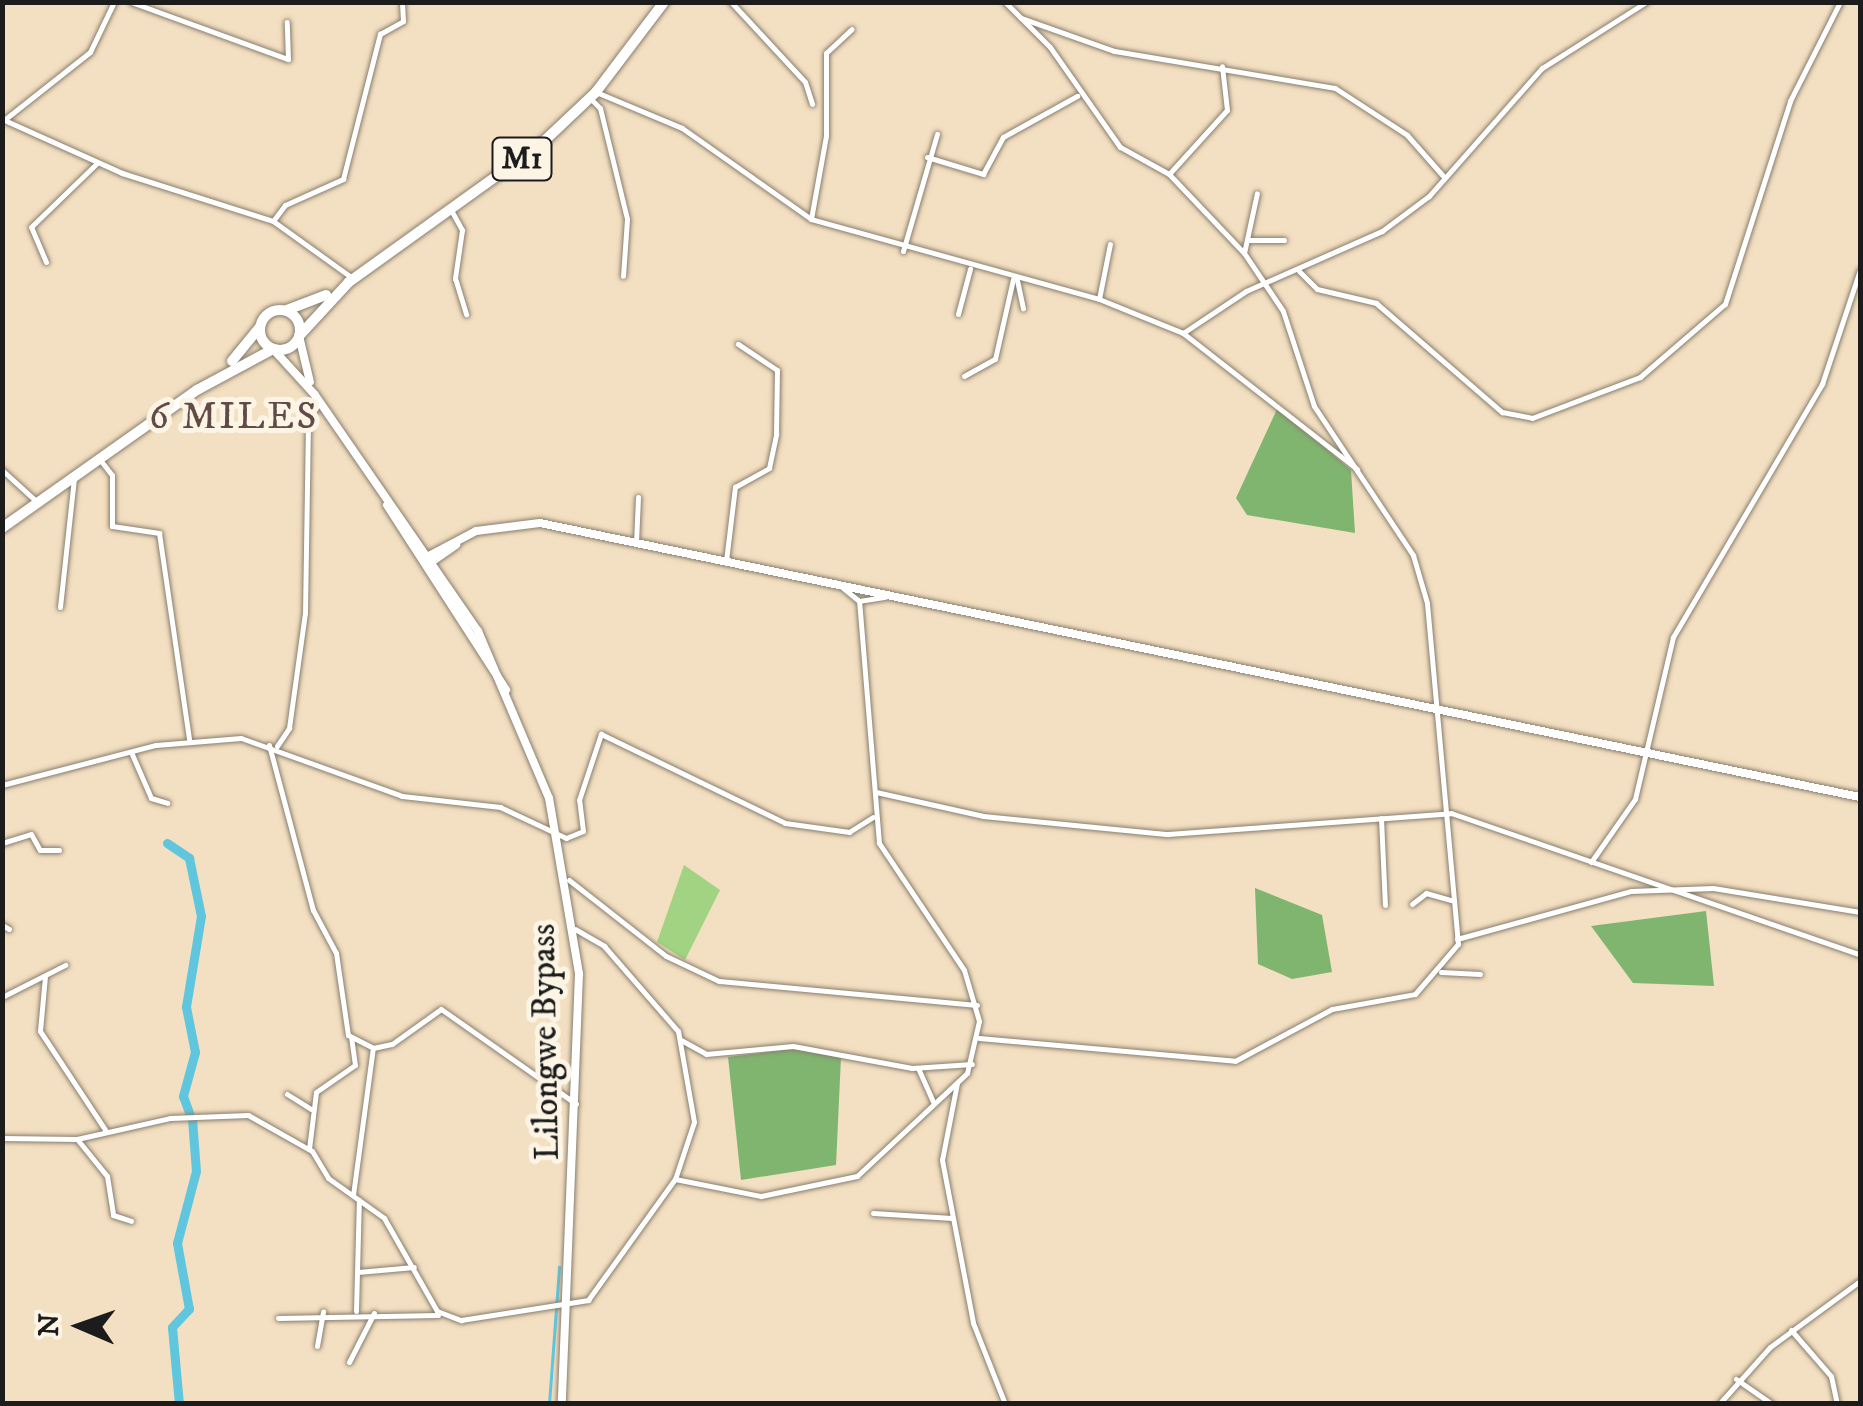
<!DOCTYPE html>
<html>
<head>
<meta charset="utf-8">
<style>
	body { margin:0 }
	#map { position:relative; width:1863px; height:1406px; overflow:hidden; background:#f3dfc1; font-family:"IM FELL DW Pica",serif }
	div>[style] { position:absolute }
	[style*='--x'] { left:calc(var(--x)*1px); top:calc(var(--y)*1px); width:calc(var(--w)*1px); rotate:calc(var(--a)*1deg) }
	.green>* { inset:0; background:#a1d382 }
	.forest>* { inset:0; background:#80b570 }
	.stream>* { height:2.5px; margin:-1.25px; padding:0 1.25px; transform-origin:1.25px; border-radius:1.25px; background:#60c6de }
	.river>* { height:9px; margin:-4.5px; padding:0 4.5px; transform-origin:4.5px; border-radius:4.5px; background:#60c6de }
	.roads { filter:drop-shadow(0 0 2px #887e6e) drop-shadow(0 0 2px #887e6e) }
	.minor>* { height:5px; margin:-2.5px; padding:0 2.5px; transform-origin:2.5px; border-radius:2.5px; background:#fff }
	.major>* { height:8px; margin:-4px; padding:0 4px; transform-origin:4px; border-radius:4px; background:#fff }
	.highway>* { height:10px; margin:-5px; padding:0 5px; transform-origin:5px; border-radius:5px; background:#fff }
	.highway>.ring { margin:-5px; padding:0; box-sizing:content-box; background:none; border:10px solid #fff; border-radius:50% }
	span { translate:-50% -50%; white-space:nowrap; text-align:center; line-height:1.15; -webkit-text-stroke:10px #fcf5e5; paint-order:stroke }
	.shield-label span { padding:2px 8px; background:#fcf5e5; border:2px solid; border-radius:8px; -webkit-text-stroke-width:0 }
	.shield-label { font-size:32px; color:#1c1c1c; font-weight:700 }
	.street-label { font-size:35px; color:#1c1c1c }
	.neighbourhood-label { font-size:38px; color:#624a46; letter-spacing:2.5px }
	.frame { position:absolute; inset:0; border:5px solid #1c1c1c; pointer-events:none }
	.north { position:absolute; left:30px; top:1276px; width:100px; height:100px; -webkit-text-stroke:8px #fcf5e5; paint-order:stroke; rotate:272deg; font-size:28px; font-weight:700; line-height:40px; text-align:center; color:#1c1c1c }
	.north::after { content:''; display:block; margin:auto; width:35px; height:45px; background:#1c1c1c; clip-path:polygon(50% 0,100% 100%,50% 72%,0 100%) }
</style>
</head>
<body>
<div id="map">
	<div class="green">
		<i style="clip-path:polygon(684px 865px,720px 890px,685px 960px,657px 942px)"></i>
	</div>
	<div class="forest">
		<i style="clip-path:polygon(1278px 407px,1351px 470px,1355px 533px,1247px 515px,1236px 498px)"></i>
		<i style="clip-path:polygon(1255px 888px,1322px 915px,1332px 972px,1292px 979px,1258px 964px)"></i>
		<i style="clip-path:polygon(1706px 911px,1714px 986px,1633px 983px,1591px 926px)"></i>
		<i style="clip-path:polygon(792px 1049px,841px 1057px,836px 1165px,741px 1180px,728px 1057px)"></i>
	</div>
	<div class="stream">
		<i style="--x:549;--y:1404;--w:137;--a:-85.8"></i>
	</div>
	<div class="river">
		<i style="--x:167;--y:843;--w:27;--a:34"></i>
		<i style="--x:189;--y:858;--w:59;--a:78.3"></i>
		<i style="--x:201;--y:916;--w:92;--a:99.4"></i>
		<i style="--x:186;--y:1007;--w:46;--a:78.7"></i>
		<i style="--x:195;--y:1052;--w:46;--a:105.3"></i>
		<i style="--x:183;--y:1096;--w:20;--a:70"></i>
		<i style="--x:179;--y:1404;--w:77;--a:-95.2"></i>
		<i style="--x:172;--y:1327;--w:25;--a:-47"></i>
		<i style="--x:189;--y:1309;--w:67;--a:-100.3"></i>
		<i style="--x:177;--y:1243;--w:74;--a:-75.2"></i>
		<i style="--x:196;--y:1171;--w:52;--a:-94.4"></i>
	</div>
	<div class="roads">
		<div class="minor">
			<i style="--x:131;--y:2;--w:167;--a:20"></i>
			<i style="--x:288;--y:59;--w:37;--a:-92"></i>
			<i style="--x:731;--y:2;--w:109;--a:47.2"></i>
			<i style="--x:805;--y:82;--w:23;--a:72"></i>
			<i style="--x:1021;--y:18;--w:99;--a:19.5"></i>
			<i style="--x:1114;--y:51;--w:224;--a:9.5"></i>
			<i style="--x:1335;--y:88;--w:86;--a:33.1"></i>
			<i style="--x:1407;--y:135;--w:56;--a:48.6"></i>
			<i style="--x:596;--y:92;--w:93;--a:22.7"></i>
			<i style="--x:682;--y:128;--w:158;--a:35.2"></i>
			<i style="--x:811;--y:219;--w:299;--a:15.5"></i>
			<i style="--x:1099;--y:299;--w:91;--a:22"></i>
			<i style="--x:1183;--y:333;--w:221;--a:38"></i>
			<i style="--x:590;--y:98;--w:14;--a:45"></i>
			<i style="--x:600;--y:108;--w:114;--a:76.3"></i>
			<i style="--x:627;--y:219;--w:57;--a:94"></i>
			<i style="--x:2;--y:119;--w:132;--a:24.2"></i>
			<i style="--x:122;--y:173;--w:158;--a:17.6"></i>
			<i style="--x:273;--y:221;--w:96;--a:35.7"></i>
			<i style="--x:4;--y:120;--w:110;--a:-38.3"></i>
			<i style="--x:90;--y:52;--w:55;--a:-64.4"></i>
			<i style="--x:927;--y:157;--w:59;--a:16.9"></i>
			<i style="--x:983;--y:174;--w:42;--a:-61.6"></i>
			<i style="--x:1003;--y:137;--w:85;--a:-29"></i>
			<i style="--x:1169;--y:174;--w:86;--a:-47.8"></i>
			<i style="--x:1227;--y:110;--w:44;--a:-96.5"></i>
			<i style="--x:451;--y:210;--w:23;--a:61"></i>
			<i style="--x:462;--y:230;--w:49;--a:98.3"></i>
			<i style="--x:455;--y:278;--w:38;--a:73"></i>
			<i style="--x:811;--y:219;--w:84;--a:-79.8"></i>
			<i style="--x:826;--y:136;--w:83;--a:-90"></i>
			<i style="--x:826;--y:53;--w:35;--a:-43"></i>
			<i style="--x:273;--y:221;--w:20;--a:-53"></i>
			<i style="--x:285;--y:205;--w:64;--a:-24.1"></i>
			<i style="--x:343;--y:179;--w:150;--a:-75.7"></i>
			<i style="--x:380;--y:34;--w:26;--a:-29"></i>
			<i style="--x:403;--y:21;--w:19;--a:-93"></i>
			<i style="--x:1249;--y:240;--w:35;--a:0"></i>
			<i style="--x:903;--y:251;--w:122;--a:-73.8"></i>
			<i style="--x:1244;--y:253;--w:61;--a:-77.8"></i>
			<i style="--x:46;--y:262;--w:38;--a:-113"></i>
			<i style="--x:31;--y:227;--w:92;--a:-44.1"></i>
			<i style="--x:1299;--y:271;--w:25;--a:45"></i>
			<i style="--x:1317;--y:289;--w:61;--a:13.3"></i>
			<i style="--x:1376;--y:303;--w:167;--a:40.9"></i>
			<i style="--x:1502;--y:412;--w:31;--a:11"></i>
			<i style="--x:1532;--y:418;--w:116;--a:-20.8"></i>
			<i style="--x:1640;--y:377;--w:112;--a:-40.7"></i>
			<i style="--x:1725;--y:304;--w:213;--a:-72.2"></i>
			<i style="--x:1790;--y:101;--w:111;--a:-63.2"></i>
			<i style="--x:1017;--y:280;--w:29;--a:78"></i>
			<i style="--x:1099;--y:299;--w:56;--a:-78.7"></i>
			<i style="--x:958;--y:314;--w:47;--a:-75.1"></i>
			<i style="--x:1183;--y:333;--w:76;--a:-33.7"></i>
			<i style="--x:1246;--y:291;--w:149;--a:-23.8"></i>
			<i style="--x:1382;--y:231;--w:59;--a:-36.7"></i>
			<i style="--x:1429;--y:196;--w:171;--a:-48.6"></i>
			<i style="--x:1542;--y:68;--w:123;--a:-32.4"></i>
			<i style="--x:964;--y:376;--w:35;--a:-29"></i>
			<i style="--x:995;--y:359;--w:82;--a:-77.3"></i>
			<i style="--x:101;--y:461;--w:18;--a:52"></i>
			<i style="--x:112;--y:475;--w:51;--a:90"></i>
			<i style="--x:112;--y:526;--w:48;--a:8.5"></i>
			<i style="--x:159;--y:533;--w:208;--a:81.7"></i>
			<i style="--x:2;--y:470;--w:47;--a:42.4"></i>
			<i style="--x:636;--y:543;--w:46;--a:-87.5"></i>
			<i style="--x:726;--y:561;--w:75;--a:-83.1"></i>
			<i style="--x:735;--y:487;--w:39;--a:-29"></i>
			<i style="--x:769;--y:468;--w:35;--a:-78"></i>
			<i style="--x:776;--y:434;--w:64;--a:-89.1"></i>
			<i style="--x:777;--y:370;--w:47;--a:-146.3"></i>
			<i style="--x:859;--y:601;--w:26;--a:-9"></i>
			<i style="--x:60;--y:607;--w:129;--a:-83.8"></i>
			<i style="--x:269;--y:745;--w:171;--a:75.1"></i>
			<i style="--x:313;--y:910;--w:49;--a:61.9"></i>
			<i style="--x:336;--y:953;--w:83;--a:81.7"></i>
			<i style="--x:348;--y:1035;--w:28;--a:27"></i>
			<i style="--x:373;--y:1048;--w:19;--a:-12"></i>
			<i style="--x:392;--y:1044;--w:60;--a:-35.5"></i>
			<i style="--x:441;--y:1009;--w:165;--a:35.1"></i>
			<i style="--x:277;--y:746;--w:22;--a:-56"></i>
			<i style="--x:289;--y:728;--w:116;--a:-82.1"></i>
			<i style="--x:305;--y:613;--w:194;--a:-89.1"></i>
			<i style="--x:308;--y:419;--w:21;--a:-55"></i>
			<i style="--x:131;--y:752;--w:50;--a:66.5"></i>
			<i style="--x:151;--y:798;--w:17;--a:17"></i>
			<i style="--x:2;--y:785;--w:159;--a:-14.6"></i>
			<i style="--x:156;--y:745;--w:85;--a:-4.7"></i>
			<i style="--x:241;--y:738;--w:171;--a:19.8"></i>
			<i style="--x:402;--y:796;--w:99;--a:6.4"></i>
			<i style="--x:500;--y:807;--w:73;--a:25.2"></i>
			<i style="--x:566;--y:838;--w:18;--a:-22"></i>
			<i style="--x:583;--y:831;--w:31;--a:-97"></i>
			<i style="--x:579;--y:800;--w:70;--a:-71.6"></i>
			<i style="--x:601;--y:734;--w:204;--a:25.8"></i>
			<i style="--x:785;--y:823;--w:65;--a:8"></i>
			<i style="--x:849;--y:832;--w:28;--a:-32"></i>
			<i style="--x:876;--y:792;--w:110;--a:12.6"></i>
			<i style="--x:983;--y:816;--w:186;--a:5.6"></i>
			<i style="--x:1168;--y:834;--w:284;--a:-4.2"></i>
			<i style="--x:1451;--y:813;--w:433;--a:19.1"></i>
			<i style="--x:1381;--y:818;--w:87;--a:87.4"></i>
			<i style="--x:2;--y:843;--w:30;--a:-17"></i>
			<i style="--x:31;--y:834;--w:18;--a:61"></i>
			<i style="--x:40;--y:850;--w:19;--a:0"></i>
			<i style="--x:1591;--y:862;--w:77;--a:-55.1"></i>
			<i style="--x:1635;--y:799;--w:166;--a:-76.8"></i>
			<i style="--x:1673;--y:637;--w:294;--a:-59.5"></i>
			<i style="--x:1822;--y:384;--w:120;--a:-71.6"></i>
			<i style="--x:569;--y:880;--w:123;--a:38.1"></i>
			<i style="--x:666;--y:956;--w:59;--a:25.3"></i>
			<i style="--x:719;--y:981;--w:259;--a:5.3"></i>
			<i style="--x:1412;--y:904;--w:18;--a:-38"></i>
			<i style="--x:1426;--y:893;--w:26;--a:16"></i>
			<i style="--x:2;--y:925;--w:8;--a:30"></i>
			<i style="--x:575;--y:929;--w:34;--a:30"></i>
			<i style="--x:604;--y:946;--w:113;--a:49"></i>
			<i style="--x:678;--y:1031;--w:92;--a:80"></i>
			<i style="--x:694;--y:1122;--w:60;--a:108.4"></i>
			<i style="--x:1457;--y:939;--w:180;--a:-15.4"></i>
			<i style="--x:1631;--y:891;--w:82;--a:-2.1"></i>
			<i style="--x:1713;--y:888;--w:149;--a:9.3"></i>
			<i style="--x:1441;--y:972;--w:39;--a:3"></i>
			<i style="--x:45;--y:976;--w:55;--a:95.2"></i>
			<i style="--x:40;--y:1031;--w:120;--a:56.6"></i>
			<i style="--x:2;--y:997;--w:71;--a:-26.9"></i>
			<i style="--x:979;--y:1038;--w:257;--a:5.1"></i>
			<i style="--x:1235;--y:1061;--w:110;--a:-28.2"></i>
			<i style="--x:1332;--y:1009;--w:84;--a:-10.2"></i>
			<i style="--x:1415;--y:994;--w:66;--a:-49.3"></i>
			<i style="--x:1458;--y:944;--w:342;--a:-95.2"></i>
			<i style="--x:1427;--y:603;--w:50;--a:-106.3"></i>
			<i style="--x:1413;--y:555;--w:179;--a:-123.6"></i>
			<i style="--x:1314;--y:406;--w:100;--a:-108.1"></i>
			<i style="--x:1283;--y:311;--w:70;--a:-123.9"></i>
			<i style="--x:1244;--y:253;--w:109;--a:-133.5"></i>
			<i style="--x:1169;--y:174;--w:56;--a:-151.1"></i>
			<i style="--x:1120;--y:147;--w:122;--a:-125"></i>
			<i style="--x:1050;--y:47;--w:64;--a:-135"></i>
			<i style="--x:681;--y:1040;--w:29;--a:29"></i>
			<i style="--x:706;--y:1054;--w:87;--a:-5.3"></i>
			<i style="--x:793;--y:1046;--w:121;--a:10.5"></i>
			<i style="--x:912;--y:1068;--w:60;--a:-3.8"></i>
			<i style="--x:918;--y:1068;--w:37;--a:66"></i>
			<i style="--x:957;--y:1083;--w:78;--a:101"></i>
			<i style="--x:942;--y:1160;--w:166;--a:79.2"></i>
			<i style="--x:973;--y:1323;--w:87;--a:68.4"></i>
			<i style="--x:287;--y:1094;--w:28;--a:32"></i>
			<i style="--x:2;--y:1138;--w:75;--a:0.8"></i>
			<i style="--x:77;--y:1139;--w:95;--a:-12.7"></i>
			<i style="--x:170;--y:1118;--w:78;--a:-2.2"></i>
			<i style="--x:248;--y:1115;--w:73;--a:29.4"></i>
			<i style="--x:312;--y:1151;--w:31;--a:59"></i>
			<i style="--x:328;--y:1178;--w:69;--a:35.5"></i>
			<i style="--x:384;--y:1218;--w:107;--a:60.3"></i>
			<i style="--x:437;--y:1311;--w:26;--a:21"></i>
			<i style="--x:461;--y:1320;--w:129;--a:-8.9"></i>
			<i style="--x:588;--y:1300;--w:149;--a:-54.3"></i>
			<i style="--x:675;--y:1179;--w:88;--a:11.2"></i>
			<i style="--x:761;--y:1196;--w:98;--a:-11.8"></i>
			<i style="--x:857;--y:1176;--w:151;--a:-43.1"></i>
			<i style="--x:967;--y:1073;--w:53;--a:-77"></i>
			<i style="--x:979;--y:1021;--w:53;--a:-106.4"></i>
			<i style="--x:964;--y:970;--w:153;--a:-123.8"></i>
			<i style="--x:879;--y:843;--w:243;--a:-94.7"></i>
			<i style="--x:859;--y:601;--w:22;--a:-141"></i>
			<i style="--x:77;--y:1139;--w:48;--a:51"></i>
			<i style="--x:107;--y:1176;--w:39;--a:81"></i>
			<i style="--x:113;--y:1215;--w:19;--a:18"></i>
			<i style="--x:309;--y:1149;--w:57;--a:-83"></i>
			<i style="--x:316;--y:1092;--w:47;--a:-34.7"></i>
			<i style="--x:355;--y:1065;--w:27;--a:-98"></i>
			<i style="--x:353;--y:1195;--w:148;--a:-82.3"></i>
			<i style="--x:873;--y:1213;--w:79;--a:3.6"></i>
			<i style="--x:358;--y:1272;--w:56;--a:-5.1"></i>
			<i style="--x:356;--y:1311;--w:111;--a:-88.5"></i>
			<i style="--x:278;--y:1318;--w:160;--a:-1.1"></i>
			<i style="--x:1791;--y:1330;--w:61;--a:49"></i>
			<i style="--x:1831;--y:1376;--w:29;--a:78"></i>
			<i style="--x:317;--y:1346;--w:35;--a:-80"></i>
			<i style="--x:349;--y:1362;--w:55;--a:-63"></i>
			<i style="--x:1736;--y:1379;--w:44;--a:34.8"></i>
			<i style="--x:1719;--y:1404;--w:76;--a:-48.2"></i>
			<i style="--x:1770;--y:1347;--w:112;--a:-36.3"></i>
		</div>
		<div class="major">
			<i style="--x:299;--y:336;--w:47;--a:76.6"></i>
			<i style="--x:273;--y:349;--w:62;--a:47.6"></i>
			<i style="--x:315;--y:395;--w:287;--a:55.4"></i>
			<i style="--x:478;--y:631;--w:181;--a:67"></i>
			<i style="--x:549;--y:798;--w:179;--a:80.3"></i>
			<i style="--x:579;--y:974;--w:430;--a:92.3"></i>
			<i style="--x:387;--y:505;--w:220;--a:57.2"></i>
			<i style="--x:423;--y:559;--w:60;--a:-27.8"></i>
			<i style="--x:476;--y:531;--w:64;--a:-7.1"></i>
			<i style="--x:540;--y:523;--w:1348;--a:11.73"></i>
			<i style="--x:430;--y:563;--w:32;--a:-35"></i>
		</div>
		<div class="highway">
			<i style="--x:287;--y:310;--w:42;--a:-21"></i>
			<i class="ring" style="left:260px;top:310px;width:30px;height:30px"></i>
			<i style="--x:299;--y:336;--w:74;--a:-47.2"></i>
			<i style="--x:349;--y:282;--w:235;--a:-35.7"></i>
			<i style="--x:540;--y:145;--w:77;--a:-43.4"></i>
			<i style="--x:596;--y:92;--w:113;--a:-52.9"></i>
			<i style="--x:232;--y:361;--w:43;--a:-50.7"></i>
			<i style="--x:2;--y:528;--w:239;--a:-35.3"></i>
			<i style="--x:197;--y:390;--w:86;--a:-28.3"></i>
		</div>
	</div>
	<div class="shield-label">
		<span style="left:522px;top:159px">M1</span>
	</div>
	<div class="street-label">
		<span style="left:546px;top:1042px;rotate:-91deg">Lilongwe Bypass</span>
	</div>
	<div class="neighbourhood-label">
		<span style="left:234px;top:418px">6 MILES</span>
	</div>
	<div class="frame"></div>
	<div class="north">N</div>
</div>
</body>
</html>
